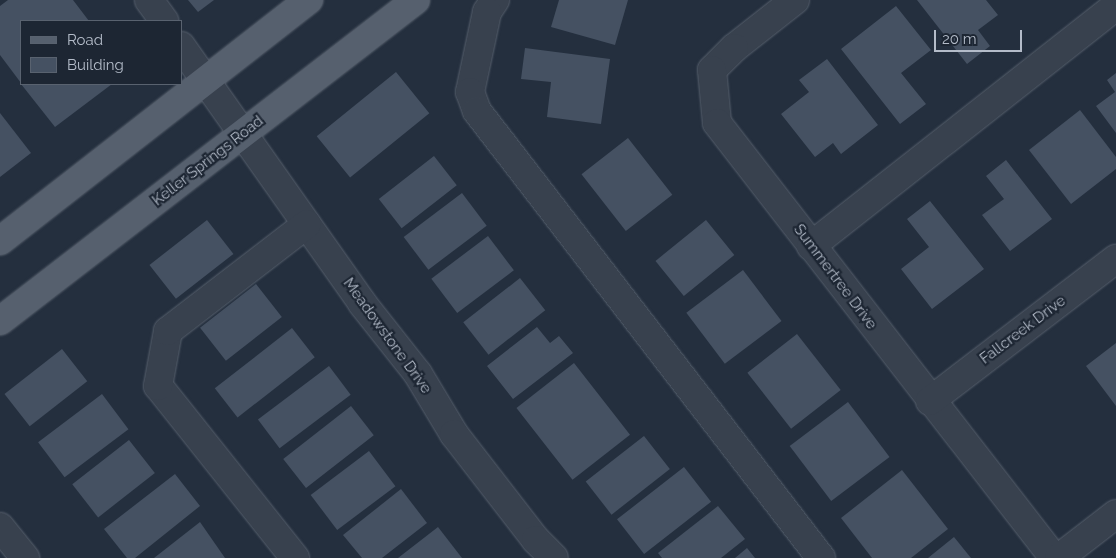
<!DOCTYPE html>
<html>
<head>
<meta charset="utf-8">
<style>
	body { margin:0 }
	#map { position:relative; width:1116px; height:558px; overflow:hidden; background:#242f3e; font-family:Raleway,sans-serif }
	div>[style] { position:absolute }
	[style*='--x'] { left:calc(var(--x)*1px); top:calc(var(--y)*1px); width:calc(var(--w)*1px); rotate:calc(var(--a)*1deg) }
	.building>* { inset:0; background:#455162; transform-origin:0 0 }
	.roads { filter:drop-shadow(0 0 1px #565f6c) drop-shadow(0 0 1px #565f6c) }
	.minor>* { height:28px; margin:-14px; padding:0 14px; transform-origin:14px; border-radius:14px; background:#38414e }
	.major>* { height:28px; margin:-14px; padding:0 14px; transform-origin:14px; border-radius:14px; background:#56606e }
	span { translate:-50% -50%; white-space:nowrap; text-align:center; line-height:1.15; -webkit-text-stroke:4.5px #1d2633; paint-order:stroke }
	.street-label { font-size:15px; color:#b4bcc9 }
	.legend { position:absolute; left:20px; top:20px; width:162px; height:65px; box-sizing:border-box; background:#1d2633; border:1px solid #59626f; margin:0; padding:6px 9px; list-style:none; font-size:15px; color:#b4bcc9 }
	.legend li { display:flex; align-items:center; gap:10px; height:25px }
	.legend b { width:25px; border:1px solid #59626f }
	.scale { position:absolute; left:934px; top:30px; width:88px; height:22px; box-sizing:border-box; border:2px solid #b4bcc9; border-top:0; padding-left:6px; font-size:15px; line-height:18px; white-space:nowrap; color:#b4bcc9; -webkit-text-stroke:4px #1d2633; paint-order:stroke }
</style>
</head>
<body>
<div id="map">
	<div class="building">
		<i style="clip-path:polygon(8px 0,73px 0,89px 21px,21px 21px,21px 83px,0 55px,0 6px)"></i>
		<i style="clip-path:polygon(188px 0,214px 0,198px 12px)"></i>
		<i style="clip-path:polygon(559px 0,628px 0,615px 45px,551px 27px)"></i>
		<i style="clip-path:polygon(917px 0,986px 0,998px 15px,978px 30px,990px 46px,967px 64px)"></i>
		<i style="clip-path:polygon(896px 6px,931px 50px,901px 73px,926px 104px,900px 124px,841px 49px)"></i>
		<i style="clip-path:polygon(525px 48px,610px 59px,601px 124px,547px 117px,551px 82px,521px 79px)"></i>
		<i style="clip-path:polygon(827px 59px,878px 125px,841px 154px,833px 143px,815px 157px,781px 114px,809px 92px,799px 80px)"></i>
		<i style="left:396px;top:72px;width:53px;height:102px;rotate:51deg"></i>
		<i style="clip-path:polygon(1116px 73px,1116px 133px,1096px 106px,1115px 92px,1107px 80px)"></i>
		<i style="clip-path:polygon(21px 84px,112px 84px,55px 127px)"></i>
		<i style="clip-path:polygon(1080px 110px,1116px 157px,1116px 169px,1071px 204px,1029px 150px)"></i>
		<i style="clip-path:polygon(0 113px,31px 153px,0 177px)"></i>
		<i style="left:628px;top:138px;width:72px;height:59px;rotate:52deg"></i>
		<i style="left:434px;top:156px;width:37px;height:70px;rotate:52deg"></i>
		<i style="clip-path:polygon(1006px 160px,1052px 219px,1010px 251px,982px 215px,1004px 199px,986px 176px)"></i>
		<i style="left:462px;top:193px;width:41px;height:73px;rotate:53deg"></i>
		<i style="clip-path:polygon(930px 201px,984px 269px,932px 309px,901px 269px,929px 247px,907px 219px)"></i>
		<i style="left:207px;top:220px;width:43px;height:73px;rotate:52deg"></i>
		<i style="left:706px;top:220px;width:45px;height:65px;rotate:51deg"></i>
		<i style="left:488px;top:236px;width:43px;height:71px;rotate:53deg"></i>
		<i style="left:743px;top:270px;width:64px;height:71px;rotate:53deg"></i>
		<i style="left:520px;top:278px;width:41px;height:72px;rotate:52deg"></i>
		<i style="left:256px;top:284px;width:42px;height:71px;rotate:52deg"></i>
		<i style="clip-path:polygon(537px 327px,550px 343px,559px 336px,573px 353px,513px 399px,487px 366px)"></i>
		<i style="left:292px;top:328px;width:37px;height:98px;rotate:52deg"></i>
		<i style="left:797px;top:334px;width:71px;height:63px;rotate:52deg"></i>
		<i style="clip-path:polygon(1116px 343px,1116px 406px,1086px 366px)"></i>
		<i style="left:62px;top:349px;width:41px;height:73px;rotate:52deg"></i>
		<i style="left:574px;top:363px;width:91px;height:73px;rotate:52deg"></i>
		<i style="left:329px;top:366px;width:36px;height:89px;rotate:53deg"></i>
		<i style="left:102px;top:394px;width:44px;height:80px;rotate:53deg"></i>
		<i style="left:848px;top:402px;width:69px;height:73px;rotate:53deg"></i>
		<i style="left:351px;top:406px;width:37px;height:86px;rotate:52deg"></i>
		<i style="left:644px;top:436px;width:42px;height:74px;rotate:52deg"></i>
		<i style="left:129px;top:440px;width:42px;height:72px;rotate:52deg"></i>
		<i style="left:369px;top:451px;width:44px;height:73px;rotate:53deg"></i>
		<i style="left:684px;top:467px;width:44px;height:85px;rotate:52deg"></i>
		<i style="clip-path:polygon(902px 470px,948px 529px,911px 558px,872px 558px,841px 518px)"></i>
		<i style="clip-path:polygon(175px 474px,200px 506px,135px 558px,127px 558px,104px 529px)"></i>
		<i style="clip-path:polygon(401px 489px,427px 523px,382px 558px,362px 558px,343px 535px)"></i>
		<i style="clip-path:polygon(718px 506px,745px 539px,721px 558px,662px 558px,658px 553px)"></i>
		<i style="clip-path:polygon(200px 522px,225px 558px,154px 558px)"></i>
		<i style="clip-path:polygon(438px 527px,462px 558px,398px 558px)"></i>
		<i style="clip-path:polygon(954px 537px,971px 558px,928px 558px)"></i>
		<i style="clip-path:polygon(747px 548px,755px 558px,735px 558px)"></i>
	</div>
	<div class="roads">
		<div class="minor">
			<i style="--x:149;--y:0;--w:26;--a:54"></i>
			<i style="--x:495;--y:0;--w:14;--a:124"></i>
			<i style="--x:487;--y:12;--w:82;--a:102"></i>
			<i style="--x:470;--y:92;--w:20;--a:70"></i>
			<i style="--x:477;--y:111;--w:564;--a:52.42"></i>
			<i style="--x:795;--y:0;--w:78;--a:141.8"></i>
			<i style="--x:734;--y:48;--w:31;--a:135"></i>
			<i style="--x:712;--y:70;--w:53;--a:84.6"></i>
			<i style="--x:717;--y:123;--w:550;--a:52.23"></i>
			<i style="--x:181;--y:46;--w:314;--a:54.8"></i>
			<i style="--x:362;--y:303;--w:90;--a:51.7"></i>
			<i style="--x:418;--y:374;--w:70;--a:59"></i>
			<i style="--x:454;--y:434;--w:134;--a:52.3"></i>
			<i style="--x:536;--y:540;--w:25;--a:45"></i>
			<i style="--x:811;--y:246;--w:388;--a:-38.2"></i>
			<i style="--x:930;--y:401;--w:234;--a:-37.4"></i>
			<i style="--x:0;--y:527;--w:40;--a:51"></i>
			<i style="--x:295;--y:558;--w:220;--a:-128.5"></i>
			<i style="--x:158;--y:386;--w:56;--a:-79.7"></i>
			<i style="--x:168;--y:331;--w:175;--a:-37.6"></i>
			<i style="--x:1059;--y:558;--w:72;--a:-37.7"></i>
		</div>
		<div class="major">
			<i style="--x:0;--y:241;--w:392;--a:-38"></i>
			<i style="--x:0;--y:321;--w:525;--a:-37.66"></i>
		</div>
	</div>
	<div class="street-label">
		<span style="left:208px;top:161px;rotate:-38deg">Keller Springs Road</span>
		<span style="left:835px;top:277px;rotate:53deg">Summertree Drive</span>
		<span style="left:1023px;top:330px;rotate:-37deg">Fallcreek Drive</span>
		<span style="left:387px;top:336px;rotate:54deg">Meadowstone Drive</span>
	</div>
	<ul class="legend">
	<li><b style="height:6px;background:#56606e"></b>Road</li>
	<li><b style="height:14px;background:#455162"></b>Building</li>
	</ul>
	<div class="scale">20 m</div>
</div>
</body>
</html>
